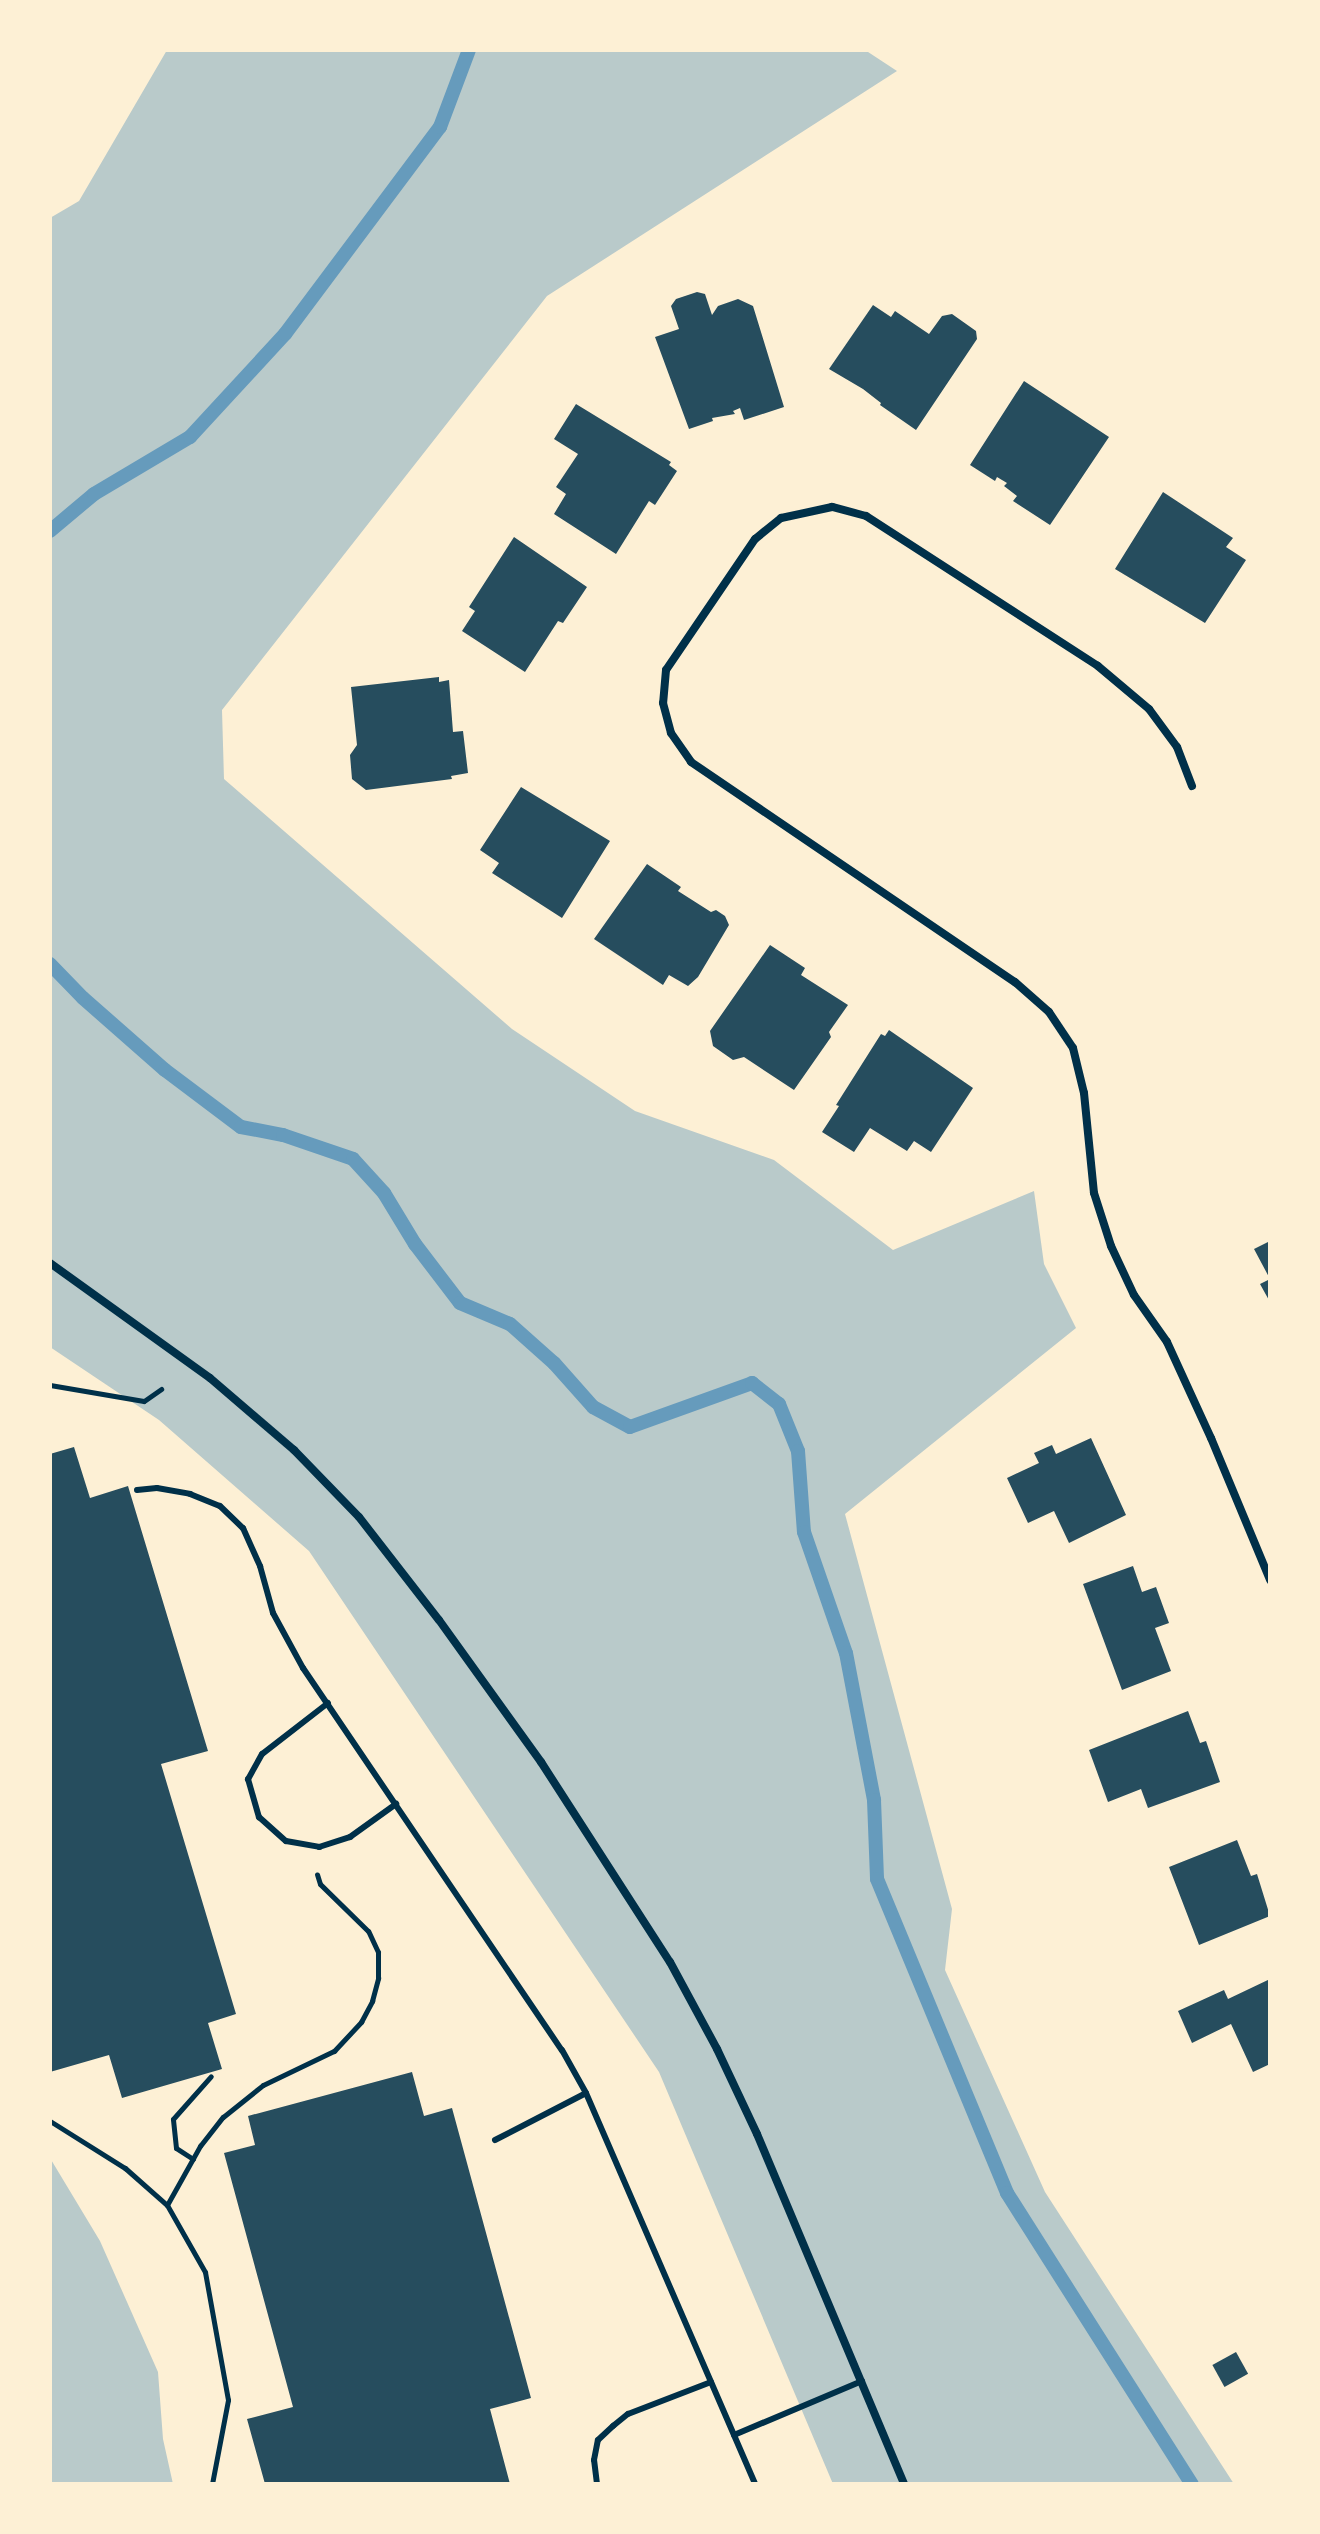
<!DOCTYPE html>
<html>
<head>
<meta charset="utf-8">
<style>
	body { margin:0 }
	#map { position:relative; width:1320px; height:2534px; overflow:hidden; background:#fdf0d5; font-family:Figtree,sans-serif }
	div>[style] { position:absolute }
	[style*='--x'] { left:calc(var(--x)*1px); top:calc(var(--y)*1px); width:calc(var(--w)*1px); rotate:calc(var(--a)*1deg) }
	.green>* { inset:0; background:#b9caca }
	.stream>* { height:14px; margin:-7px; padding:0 7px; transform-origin:7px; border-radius:7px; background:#669bbc }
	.building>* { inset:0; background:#264d5e; transform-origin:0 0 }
	.path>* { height:5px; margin:-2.5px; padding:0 2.5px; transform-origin:2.5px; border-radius:2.5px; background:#003049 }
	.service>* { height:6px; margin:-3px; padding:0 3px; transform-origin:3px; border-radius:3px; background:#003049 }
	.minor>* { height:8px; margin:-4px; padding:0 4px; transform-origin:4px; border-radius:4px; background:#003049 }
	span { translate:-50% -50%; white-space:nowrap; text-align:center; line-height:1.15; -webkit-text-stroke:8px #fdf0d5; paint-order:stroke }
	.frame { position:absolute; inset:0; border:52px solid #fdf0d5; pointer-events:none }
</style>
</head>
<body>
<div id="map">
	<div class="green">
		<i style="clip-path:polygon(167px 50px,865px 50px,897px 71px,547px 296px,222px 710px,224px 779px,512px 1029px,635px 1111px,774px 1160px,893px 1250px,1034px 1191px,1044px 1264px,1076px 1328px,845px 1514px,952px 1909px,945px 1970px,1045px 2192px,1234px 2484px,833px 2484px,659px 2072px,309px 1551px,159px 1420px,50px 1347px,50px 218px,79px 201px)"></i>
		<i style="clip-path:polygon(50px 2158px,100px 2241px,158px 2372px,163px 2439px,173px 2484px,50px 2484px)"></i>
	</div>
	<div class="stream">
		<i style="--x:50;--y:531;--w:57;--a:-40.1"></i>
		<i style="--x:94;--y:494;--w:112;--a:-30.7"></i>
		<i style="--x:190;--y:437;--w:140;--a:-47.3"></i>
		<i style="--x:285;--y:334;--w:259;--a:-53.2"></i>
		<i style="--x:440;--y:127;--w:82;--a:-69.4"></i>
		<i style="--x:50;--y:964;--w:47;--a:45.9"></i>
		<i style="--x:83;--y:998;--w:109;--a:41.3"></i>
		<i style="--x:165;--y:1070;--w:95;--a:36.9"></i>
		<i style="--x:241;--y:1127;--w:43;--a:10.8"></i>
		<i style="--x:283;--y:1135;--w:74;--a:18.9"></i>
		<i style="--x:353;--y:1159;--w:46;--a:47.6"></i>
		<i style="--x:384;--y:1193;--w:60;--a:58.7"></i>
		<i style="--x:415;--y:1244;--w:74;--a:52.7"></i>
		<i style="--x:460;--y:1303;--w:54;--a:22.8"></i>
		<i style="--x:510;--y:1324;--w:59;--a:41.6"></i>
		<i style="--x:554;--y:1363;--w:59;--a:48.4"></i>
		<i style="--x:593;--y:1407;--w:42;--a:28.4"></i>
		<i style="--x:630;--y:1427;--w:130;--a:-19.8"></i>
		<i style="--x:752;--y:1383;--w:34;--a:38"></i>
		<i style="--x:779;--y:1404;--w:51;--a:68"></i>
		<i style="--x:798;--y:1451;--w:81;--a:85.8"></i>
		<i style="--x:804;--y:1532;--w:128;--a:70.9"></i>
		<i style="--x:846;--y:1653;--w:150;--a:79.2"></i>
		<i style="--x:874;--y:1800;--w:79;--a:87.8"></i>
		<i style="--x:877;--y:1879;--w:340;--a:67.5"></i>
		<i style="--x:1007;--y:2193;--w:345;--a:57.6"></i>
	</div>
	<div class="building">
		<i style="clip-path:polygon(697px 292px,705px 294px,712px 315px,718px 306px,738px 299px,753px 306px,784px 407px,744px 420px,740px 408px,733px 411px,735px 414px,712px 418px,713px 421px,689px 429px,655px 337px,679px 329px,671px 306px,676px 299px)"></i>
		<i style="clip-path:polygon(873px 305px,891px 317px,895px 311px,929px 334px,942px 316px,952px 314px,976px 331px,977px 339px,916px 430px,880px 405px,881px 403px,863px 389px,829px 369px)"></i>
		<i style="clip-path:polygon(1024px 381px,1109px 437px,1050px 525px,1013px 501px,1017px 496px,1004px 486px,1007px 483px,997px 477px,995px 481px,970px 465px)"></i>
		<i style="clip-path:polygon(576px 404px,671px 462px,669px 465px,677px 471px,655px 505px,649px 501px,616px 554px,554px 514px,566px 494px,556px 487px,578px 454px,554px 439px)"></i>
		<i style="clip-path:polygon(1163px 492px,1233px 538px,1226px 547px,1246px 560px,1205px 623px,1115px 569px)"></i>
		<i style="clip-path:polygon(514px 537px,587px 587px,563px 623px,558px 621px,525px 672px,462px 631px,475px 611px,469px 607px)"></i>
		<i style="clip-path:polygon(439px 677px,439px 682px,449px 680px,453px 732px,463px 731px,468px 773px,451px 776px,452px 779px,366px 790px,352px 779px,350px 755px,357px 745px,351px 687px)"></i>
		<i style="clip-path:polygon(521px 787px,610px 841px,562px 918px,492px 873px,499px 863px,480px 850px)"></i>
		<i style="clip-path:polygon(647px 864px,681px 887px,678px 891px,711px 912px,716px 910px,725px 916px,729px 925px,698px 977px,688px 986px,669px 975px,663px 985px,594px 939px)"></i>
		<i style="clip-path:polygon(770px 945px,805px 968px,801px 975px,848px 1005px,829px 1032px,831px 1037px,794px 1090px,744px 1057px,733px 1060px,713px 1046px,710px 1031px)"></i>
		<i style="clip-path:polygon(889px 1030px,973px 1088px,931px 1152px,914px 1141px,907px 1151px,870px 1128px,854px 1152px,822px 1132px,839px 1106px,836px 1105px,881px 1034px,885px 1036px)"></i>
		<i style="clip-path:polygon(1270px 1241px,1270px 1302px,1260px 1284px,1270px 1279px,1254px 1249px)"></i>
		<i style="clip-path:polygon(1091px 1438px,1126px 1515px,1069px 1543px,1054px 1511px,1028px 1523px,1007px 1478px,1039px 1463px,1034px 1453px,1052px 1445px,1056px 1454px)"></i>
		<i style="clip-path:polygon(74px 1447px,90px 1498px,128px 1486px,208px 1751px,161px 1764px,236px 2014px,208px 2023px,222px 2069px,122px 2098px,109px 2055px,50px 2072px,50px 1454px)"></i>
		<i style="clip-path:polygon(1133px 1566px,1142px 1592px,1156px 1587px,1169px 1623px,1155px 1628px,1171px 1671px,1122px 1690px,1083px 1584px)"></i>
		<i style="clip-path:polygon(1188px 1711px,1200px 1743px,1206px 1741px,1220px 1782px,1148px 1808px,1141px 1789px,1108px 1802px,1089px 1750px)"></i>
		<i style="clip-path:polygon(1237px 1840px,1251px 1876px,1257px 1874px,1270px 1916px,1199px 1945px,1169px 1867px)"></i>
		<i style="clip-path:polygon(1270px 1979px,1270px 2064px,1253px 2072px,1231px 2024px,1192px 2043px,1178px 2011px,1224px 1990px,1228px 1999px)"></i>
		<i style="clip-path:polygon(412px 2072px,424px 2116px,452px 2108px,531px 2398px,490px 2409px,510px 2484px,265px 2484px,247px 2419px,293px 2407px,224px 2153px,255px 2145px,248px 2116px)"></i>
		<i style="left:1236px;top:2352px;width:25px;height:27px;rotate:61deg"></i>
	</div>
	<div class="path">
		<i style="--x:50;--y:1385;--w:95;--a:9.7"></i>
		<i style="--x:144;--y:1401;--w:21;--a:-35"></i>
		<i style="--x:50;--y:2121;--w:89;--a:32.1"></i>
		<i style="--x:125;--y:2168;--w:56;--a:41.4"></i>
		<i style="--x:167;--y:2205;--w:77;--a:60.4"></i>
		<i style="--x:205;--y:2272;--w:130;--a:79.8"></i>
		<i style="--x:228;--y:2400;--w:86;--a:100.8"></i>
		<i style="--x:193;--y:2159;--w:20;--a:-147"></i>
		<i style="--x:176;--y:2148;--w:29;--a:-96"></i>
		<i style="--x:173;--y:2119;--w:57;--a:-48.5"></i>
		<i style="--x:167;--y:2205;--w:68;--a:-60.8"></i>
		<i style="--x:200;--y:2146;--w:37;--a:-52"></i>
		<i style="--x:223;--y:2117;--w:51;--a:-38.7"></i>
		<i style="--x:263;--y:2085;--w:79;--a:-25.6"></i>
		<i style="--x:334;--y:2051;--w:40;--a:-47"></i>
		<i style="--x:361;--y:2022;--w:24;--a:-62"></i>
		<i style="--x:372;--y:2001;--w:24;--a:-75"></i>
		<i style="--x:378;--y:1978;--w:26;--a:-90"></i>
		<i style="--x:378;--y:1952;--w:23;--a:-115"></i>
		<i style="--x:368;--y:1931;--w:67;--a:-135.6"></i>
		<i style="--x:320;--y:1884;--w:10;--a:-107"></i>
	</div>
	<div class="service">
		<i style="--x:137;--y:1490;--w:20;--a:-6"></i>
		<i style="--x:157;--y:1488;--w:34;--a:10"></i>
		<i style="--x:190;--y:1494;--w:32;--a:22"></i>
		<i style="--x:220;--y:1506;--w:32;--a:44"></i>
		<i style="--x:243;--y:1528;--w:42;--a:65.9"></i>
		<i style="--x:260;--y:1566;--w:49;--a:74.5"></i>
		<i style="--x:273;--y:1613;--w:63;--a:61.4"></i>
		<i style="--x:303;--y:1668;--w:462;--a:55.9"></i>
		<i style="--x:562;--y:2050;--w:49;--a:60.8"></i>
		<i style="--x:586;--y:2093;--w:426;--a:66.6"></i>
		<i style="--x:328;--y:1703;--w:83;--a:142.3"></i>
		<i style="--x:262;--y:1754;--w:29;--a:119"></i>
		<i style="--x:248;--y:1779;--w:40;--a:74"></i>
		<i style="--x:259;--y:1817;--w:36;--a:42"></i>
		<i style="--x:286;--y:1841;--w:34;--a:10"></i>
		<i style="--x:319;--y:1847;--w:33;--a:-18"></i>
		<i style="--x:350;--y:1837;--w:57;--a:-35.7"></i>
		<i style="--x:495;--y:2140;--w:102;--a:-27.3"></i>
		<i style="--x:734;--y:2435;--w:139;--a:-22.9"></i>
		<i style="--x:597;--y:2484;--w:24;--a:-97"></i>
		<i style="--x:594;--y:2460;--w:20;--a:-79"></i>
		<i style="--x:598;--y:2440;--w:21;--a:-43"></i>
		<i style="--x:613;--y:2426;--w:19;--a:-39"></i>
		<i style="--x:628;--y:2414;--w:89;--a:-21.1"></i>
	</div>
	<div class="minor">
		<i style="--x:1192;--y:786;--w:42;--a:-111"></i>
		<i style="--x:1177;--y:747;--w:47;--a:-126.4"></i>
		<i style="--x:1149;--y:709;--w:67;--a:-139.9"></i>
		<i style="--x:1098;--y:666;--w:276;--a:-147.1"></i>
		<i style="--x:866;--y:516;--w:35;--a:-165"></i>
		<i style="--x:832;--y:507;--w:52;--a:167.8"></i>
		<i style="--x:781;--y:518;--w:33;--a:141"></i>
		<i style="--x:755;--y:539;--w:158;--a:124.2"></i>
		<i style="--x:666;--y:670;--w:33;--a:95"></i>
		<i style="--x:663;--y:703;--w:31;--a:75"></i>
		<i style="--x:671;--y:733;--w:35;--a:55"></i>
		<i style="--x:691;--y:762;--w:392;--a:34.2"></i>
		<i style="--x:1015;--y:982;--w:45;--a:41.4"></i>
		<i style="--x:1049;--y:1012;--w:43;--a:56.3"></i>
		<i style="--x:1073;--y:1048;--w:46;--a:76.3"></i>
		<i style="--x:1084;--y:1093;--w:100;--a:84.3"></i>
		<i style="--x:1094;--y:1193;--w:56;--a:72.2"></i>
		<i style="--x:1111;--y:1246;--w:54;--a:64.9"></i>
		<i style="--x:1134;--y:1295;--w:57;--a:54.9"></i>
		<i style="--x:1167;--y:1342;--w:106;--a:65.4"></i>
		<i style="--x:1211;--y:1438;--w:154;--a:67.4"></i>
		<i style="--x:50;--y:1263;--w:197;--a:35.7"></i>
		<i style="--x:210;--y:1378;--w:111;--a:40.6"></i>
		<i style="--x:294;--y:1450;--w:93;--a:45.9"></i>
		<i style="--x:359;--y:1517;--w:130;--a:52.2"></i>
		<i style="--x:439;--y:1620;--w:175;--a:54.3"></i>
		<i style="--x:541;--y:1762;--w:238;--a:57.2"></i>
		<i style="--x:670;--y:1962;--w:99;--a:61.6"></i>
		<i style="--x:717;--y:2049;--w:94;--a:64.8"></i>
		<i style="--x:757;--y:2134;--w:380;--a:67.2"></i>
	</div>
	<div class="frame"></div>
</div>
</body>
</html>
